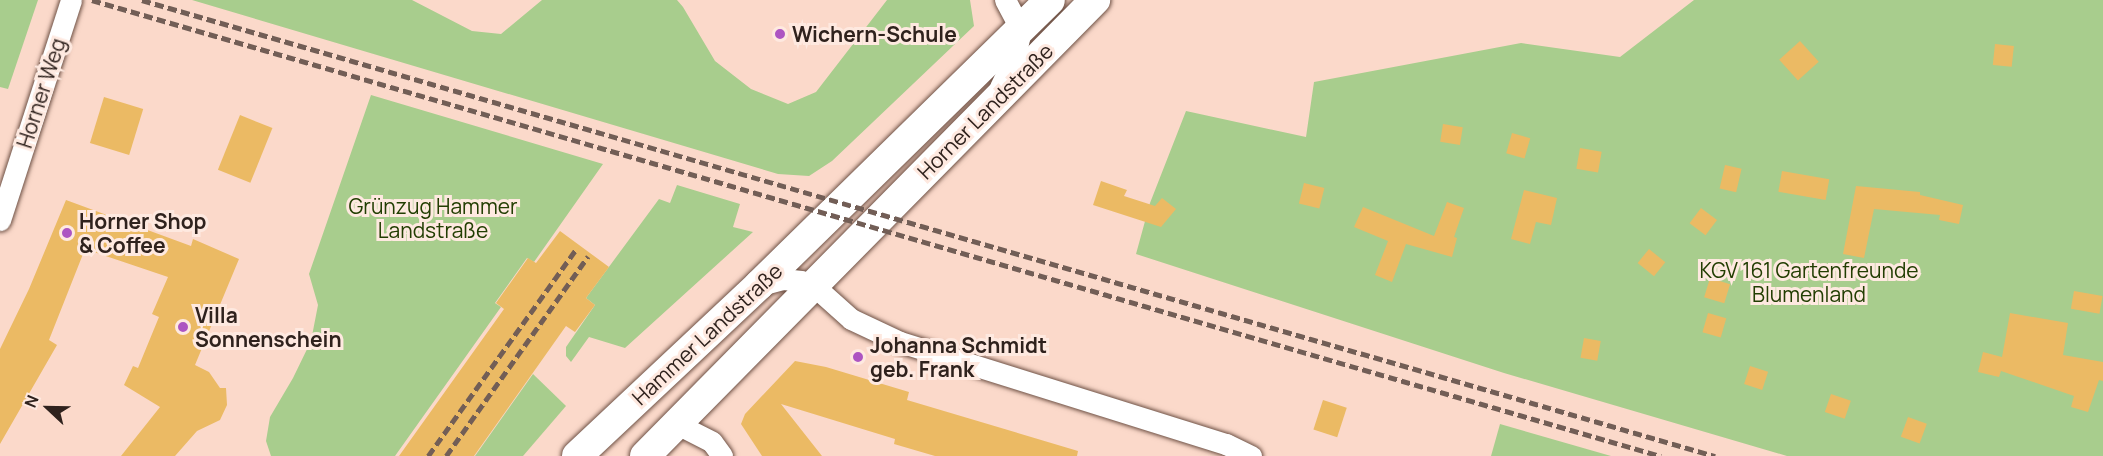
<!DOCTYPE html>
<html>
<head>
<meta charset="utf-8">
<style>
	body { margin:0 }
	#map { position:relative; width:2103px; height:456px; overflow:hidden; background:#fbd9ca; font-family:Manrope,sans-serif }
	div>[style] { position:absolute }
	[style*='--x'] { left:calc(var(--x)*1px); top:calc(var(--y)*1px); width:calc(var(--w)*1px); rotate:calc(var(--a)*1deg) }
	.green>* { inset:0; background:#a8cd8d }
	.building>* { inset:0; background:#ebba64; transform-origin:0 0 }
	.roads { filter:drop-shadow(0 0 2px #6e5145) drop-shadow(0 0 2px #6e5145) }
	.minor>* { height:21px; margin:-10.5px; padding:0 10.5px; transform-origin:10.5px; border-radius:10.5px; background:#fff }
	.secondary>* { height:30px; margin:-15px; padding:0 15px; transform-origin:15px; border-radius:15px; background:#fff }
	.rail>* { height:4.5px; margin-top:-2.25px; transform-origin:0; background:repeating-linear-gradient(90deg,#725e56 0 9px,transparent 0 13.5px) }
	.dots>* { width:16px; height:16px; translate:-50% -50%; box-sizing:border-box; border:3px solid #fee9e0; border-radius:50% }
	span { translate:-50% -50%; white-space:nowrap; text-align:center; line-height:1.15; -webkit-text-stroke:6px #fee9e0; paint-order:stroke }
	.poi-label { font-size:21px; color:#2f221d; font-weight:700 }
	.left { translate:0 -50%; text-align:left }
	.street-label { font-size:21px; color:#2f221d }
	.park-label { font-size:21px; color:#223e02 }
	.north { position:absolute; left:18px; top:378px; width:60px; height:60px; -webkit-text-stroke:4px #fee9e0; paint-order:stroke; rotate:292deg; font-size:16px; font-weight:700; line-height:24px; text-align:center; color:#2f221d }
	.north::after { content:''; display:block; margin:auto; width:21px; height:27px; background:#2f221d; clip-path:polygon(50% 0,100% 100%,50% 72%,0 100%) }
</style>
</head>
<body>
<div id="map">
	<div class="green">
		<i style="clip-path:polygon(0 0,38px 0,8px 89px,0 87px)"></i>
		<i style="clip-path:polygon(192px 0,412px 0,472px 31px,501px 34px,542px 0,677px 0,683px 7px,715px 61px,751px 89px,788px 104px,816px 92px,887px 0,970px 0,974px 26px,832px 161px,809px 176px,778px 174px)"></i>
		<i style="clip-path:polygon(1694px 0,2103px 0,2103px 456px,1787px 456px,1504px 373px,1136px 254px,1150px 203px,1186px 111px,1306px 137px,1314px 82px,1521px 43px,1620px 57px)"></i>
		<i style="clip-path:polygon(371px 95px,603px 164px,534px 262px,527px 258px,495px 303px,501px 307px,395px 456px,271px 456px,266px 441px,270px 417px,293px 378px,311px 341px,318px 305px,309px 274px)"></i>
		<i style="clip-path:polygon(677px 185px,740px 204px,733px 227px,753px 232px,625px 348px,589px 337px,571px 362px,566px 356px,566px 347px,595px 305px,586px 298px,659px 199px,670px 203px)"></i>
		<i style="clip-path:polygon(533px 374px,566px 406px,523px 456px,475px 456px)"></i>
		<i style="clip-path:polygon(1500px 424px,1611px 456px,1491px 456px)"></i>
	</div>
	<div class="building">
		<i style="left:1800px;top:41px;width:28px;height:28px;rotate:48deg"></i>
		<i style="left:1995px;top:44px;width:19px;height:21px;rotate:6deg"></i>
		<i style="left:104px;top:97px;width:41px;height:48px;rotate:17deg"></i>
		<i style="left:240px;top:115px;width:35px;height:59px;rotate:22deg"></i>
		<i style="left:1443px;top:124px;width:20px;height:18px;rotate:9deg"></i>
		<i style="left:1512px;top:133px;width:19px;height:21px;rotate:16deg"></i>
		<i style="left:1580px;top:148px;width:22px;height:21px;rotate:10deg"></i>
		<i style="left:1725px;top:165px;width:17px;height:24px;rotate:13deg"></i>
		<i style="left:1782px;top:171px;width:48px;height:21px;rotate:10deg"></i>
		<i style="clip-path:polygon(1101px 181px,1127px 190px,1124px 196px,1155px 206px,1162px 198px,1176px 209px,1161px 227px,1093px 205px)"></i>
		<i style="left:1304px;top:183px;width:21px;height:21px;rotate:14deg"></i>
		<i style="clip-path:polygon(1856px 186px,1920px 192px,1920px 195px,1963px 205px,1959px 224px,1939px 220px,1940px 215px,1874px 209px,1864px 258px,1843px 254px)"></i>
		<i style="clip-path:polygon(1524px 190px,1557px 198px,1551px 225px,1536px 222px,1530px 244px,1511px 239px)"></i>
		<i style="clip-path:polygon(66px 200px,191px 246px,193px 239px,239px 259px,195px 365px,209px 372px,220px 388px,226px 388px,227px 405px,220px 420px,197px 431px,175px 456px,121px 456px,160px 407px,124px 385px,133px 366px,138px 368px,159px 317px,152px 314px,168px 277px,85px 249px,49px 340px,57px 345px,0 444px,0 349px,29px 289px)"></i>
		<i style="clip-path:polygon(1447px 202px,1464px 208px,1454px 237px,1457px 238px,1452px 257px,1406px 244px,1392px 282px,1375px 275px,1388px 241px,1354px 227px,1363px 207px,1434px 236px)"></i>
		<i style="left:1701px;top:208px;width:20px;height:19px;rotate:37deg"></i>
		<i style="clip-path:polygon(560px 231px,609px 267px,586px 298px,595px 305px,575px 332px,566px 326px,474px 456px,399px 456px,504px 309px,496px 303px,528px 258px,536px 263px)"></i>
		<i style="left:1649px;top:249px;width:21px;height:18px;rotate:39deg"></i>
		<i style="left:1710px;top:278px;width:21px;height:20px;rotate:17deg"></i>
		<i style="left:2074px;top:291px;width:29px;height:18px;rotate:10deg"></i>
		<i style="left:1708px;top:313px;width:19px;height:20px;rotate:16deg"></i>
		<i style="clip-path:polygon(2010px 313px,2068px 323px,2063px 355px,2103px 362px,2103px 381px,2099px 380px,2088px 412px,2071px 407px,2074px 396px,2001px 371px,1999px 377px,1978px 372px,1983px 352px,2002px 357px)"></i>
		<i style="left:1584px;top:338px;width:17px;height:20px;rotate:10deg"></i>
		<i style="clip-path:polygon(795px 361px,826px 367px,909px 392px,907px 400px,1078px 451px,1077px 456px,935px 456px,894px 444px,895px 439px,781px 404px,822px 456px,762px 456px,741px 424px,745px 414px)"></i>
		<i style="left:1750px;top:366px;width:19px;height:19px;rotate:18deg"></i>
		<i style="left:1831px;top:394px;width:21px;height:19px;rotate:19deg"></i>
		<i style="left:1323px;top:400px;width:25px;height:31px;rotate:18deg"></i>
		<i style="left:1908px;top:417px;width:20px;height:21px;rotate:20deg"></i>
	</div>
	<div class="roads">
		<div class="minor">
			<i style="--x:1000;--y:87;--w:34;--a:-64"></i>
			<i style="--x:1015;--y:56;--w:18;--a:-77"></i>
			<i style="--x:1019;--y:38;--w:10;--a:-84"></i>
			<i style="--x:1020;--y:28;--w:32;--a:-118"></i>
			<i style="--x:0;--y:220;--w:231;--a:-72.1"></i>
			<i style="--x:760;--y:285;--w:24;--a:-15"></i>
			<i style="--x:783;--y:279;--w:18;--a:6"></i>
			<i style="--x:801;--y:281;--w:13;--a:18"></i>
			<i style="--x:813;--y:285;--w:51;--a:41.8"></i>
			<i style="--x:851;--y:319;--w:54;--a:25.1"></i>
			<i style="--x:900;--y:342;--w:342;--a:17.4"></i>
			<i style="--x:1226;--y:444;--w:28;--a:26"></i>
			<i style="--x:677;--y:424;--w:39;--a:27"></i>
			<i style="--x:712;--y:442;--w:17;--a:54"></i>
		</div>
		<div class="secondary">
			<i style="--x:577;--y:456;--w:250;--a:-43.2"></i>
			<i style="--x:759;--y:285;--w:407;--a:-44.4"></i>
			<i style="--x:645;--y:456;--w:641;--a:-45.38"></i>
		</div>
	</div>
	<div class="rail">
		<i style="--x:92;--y:0;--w:1634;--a:16.21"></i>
		<i style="--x:142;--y:0;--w:1638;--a:16.17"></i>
		<i style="--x:428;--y:456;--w:256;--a:-54.4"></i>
		<i style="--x:446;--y:456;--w:245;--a:-54.6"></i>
	</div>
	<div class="dots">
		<i style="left:780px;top:34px;background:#ad55c2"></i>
		<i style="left:67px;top:233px;background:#ad55c2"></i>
		<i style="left:183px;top:327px;background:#ad55c2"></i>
		<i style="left:858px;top:357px;background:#ad55c2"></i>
	</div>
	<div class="poi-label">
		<span class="left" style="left:792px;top:34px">Wichern-Schule</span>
		<span class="left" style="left:79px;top:233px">Horner Shop<br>&amp; Coffee</span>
		<span class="left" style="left:195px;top:327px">Villa<br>Sonnenschein</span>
		<span class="left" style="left:870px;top:357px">Johanna Schmidt<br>geb. Frank</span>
	</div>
	<div class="street-label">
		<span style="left:41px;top:93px;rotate:-72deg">Horner Weg</span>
		<span style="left:985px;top:111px;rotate:-45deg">Horner Landstraße</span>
		<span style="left:707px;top:334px;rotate:-43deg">Hammer Landstraße</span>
	</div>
	<div class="park-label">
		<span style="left:433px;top:218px">Grünzug Hammer<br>Landstraße</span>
		<span style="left:1809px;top:282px">KGV 161 Gartenfreunde<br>Blumenland</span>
	</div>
	<div class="north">N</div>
</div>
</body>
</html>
